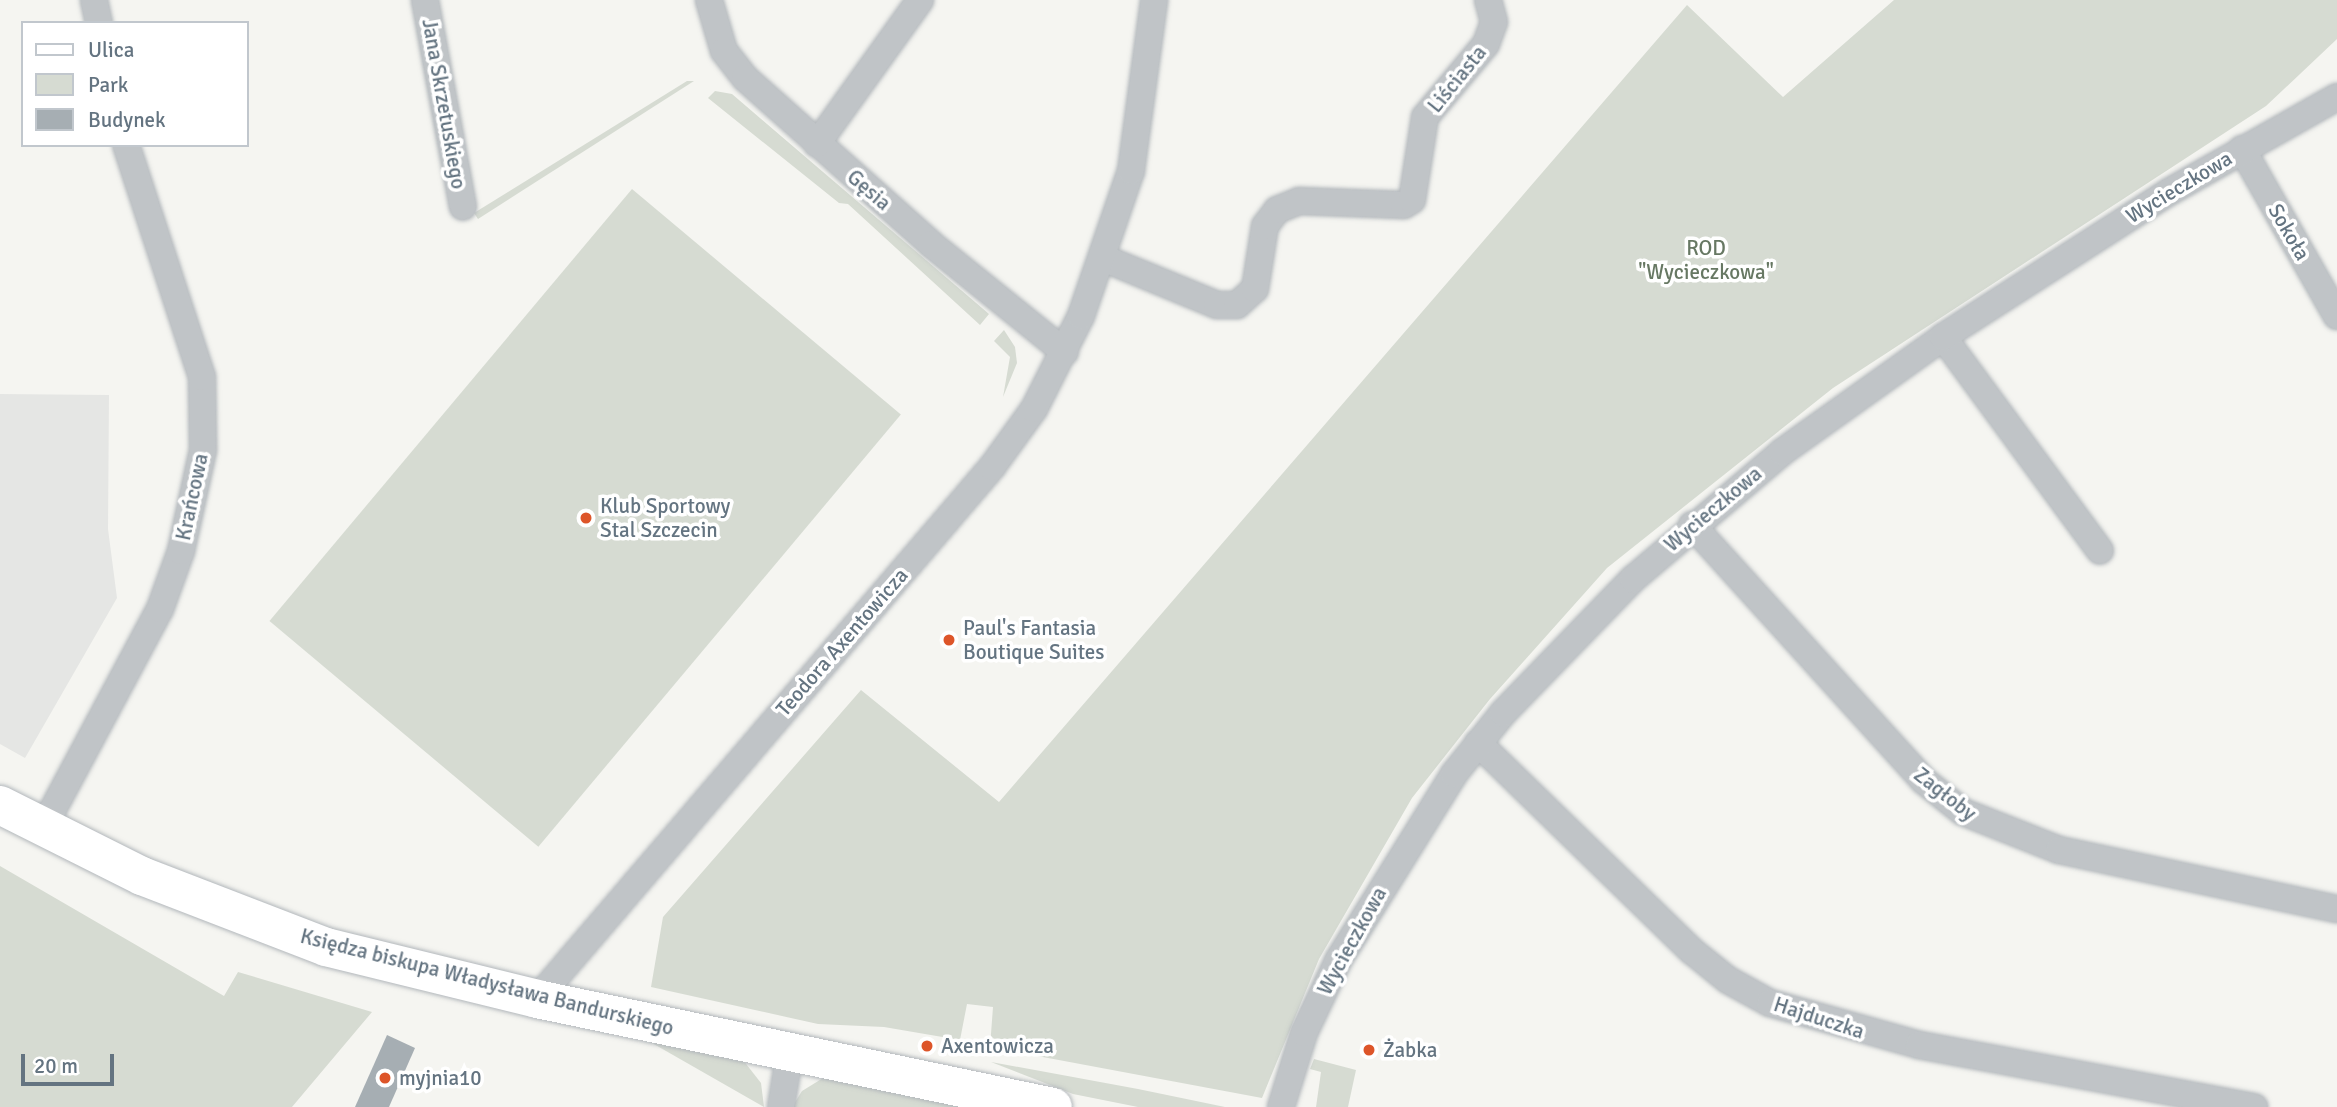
<!DOCTYPE html>
<html>
<head>
<meta charset="utf-8">
<style>
	body { margin:0 }
	#map { position:relative; width:2337px; height:1107px; overflow:hidden; background:#f5f5f1; font-family:Signika,sans-serif }
	div>[style] { position:absolute }
	[style*='--x'] { left:calc(var(--x)*1px); top:calc(var(--y)*1px); width:calc(var(--w)*1px); rotate:calc(var(--a)*1deg) }
	.built>* { inset:0; background:#e5e6e4 }
	.green>* { inset:0; background:#d6dbd2; transform-origin:0 0 }
	.building>* { inset:0; background:#a6aeb3 }
	.roads { filter:drop-shadow(0 0 2px #b2b7bb) drop-shadow(0 0 2px #b2b7bb) }
	.street>* { height:26px; margin:-13px; padding:0 13px; transform-origin:13px; border-radius:13px; background:#c0c4c7 }
	.secondary>* { height:38px; margin:-19px; padding:0 19px; transform-origin:19px; border-radius:19px; background:#fff }
	.dots>* { width:19px; height:19px; translate:-50% -50%; box-sizing:border-box; border:4px solid #fff; border-radius:50% }
	span { translate:-50% -50%; white-space:nowrap; text-align:center; line-height:1.15; -webkit-text-stroke:7px #fff; paint-order:stroke }
	.street-label { font-size:21px; color:#647481 }
	.park-label { font-size:21px; color:#677863 }
	.poi-label { font-size:21px; color:#647481 }
	.left { translate:0 -50%; text-align:left }
	.legend { position:absolute; left:21px; top:21px; width:228px; height:126px; box-sizing:border-box; background:#fff; border:2px solid #c1c7cd; margin:0; padding:9px 12px; list-style:none; font-size:21px; color:#647481 }
	.legend li { display:flex; align-items:center; gap:14px; height:35px }
	.legend b { width:35px; border:2px solid #c1c7cd }
	.scale { position:absolute; left:21px; top:1054px; width:93px; height:32px; box-sizing:border-box; border:4px solid #647481; border-top:0; padding-left:9px; font-size:21px; line-height:24px; white-space:nowrap; color:#647481; -webkit-text-stroke:5px #fff; paint-order:stroke }
</style>
</head>
<body>
<div id="map">
	<div class="built">
		<i style="clip-path:polygon(0 394px,109px 395px,108px 529px,117px 598px,25px 758px,0 744px)"></i>
	</div>
	<div class="green">
		<i style="clip-path:polygon(1894px 0,2337px 0,2337px 39px,2266px 106px,1833px 388px,1607px 568px,1490px 699px,1412px 798px,1319px 959px,1262px 1098px,990px 1047px,993px 1007px,967px 1004px,960px 1040px,884px 1027px,818px 1024px,651px 987px,663px 917px,861px 690px,999px 802px,1687px 5px,1783px 97px)"></i>
		<i style="clip-path:polygon(687px 81px,694px 81px,478px 219px,474px 213px)"></i>
		<i style="clip-path:polygon(715px 91px,732px 94px,989px 314px,980px 325px,848px 204px,839px 203px,708px 98px)"></i>
		<i style="left:632px;top:189px;width:351px;height:564px;rotate:40deg"></i>
		<i style="clip-path:polygon(1004px 330px,1015px 347px,1017px 363px,1003px 397px,1010px 357px,994px 341px)"></i>
		<i style="clip-path:polygon(0 866px,224px 996px,238px 972px,372px 1012px,292px 1107px,0 1107px)"></i>
		<i style="clip-path:polygon(645px 1039px,743px 1060px,761px 1083px,764px 1107px)"></i>
		<i style="clip-path:polygon(1314px 1059px,1356px 1070px,1348px 1107px,1316px 1107px,1321px 1072px,1310px 1069px)"></i>
		<i style="clip-path:polygon(991px 1062px,1138px 1089px,1225px 1107px,1138px 1107px,1073px 1094px)"></i>
		<i style="clip-path:polygon(828px 1075px,1005px 1107px,792px 1107px,802px 1091px)"></i>
	</div>
	<div class="building">
		<i style="clip-path:polygon(387px 1035px,415px 1048px,389px 1107px,355px 1107px)"></i>
	</div>
	<div class="roads">
		<div class="street">
			<i style="--x:94;--y:0;--w:24;--a:78"></i>
			<i style="--x:425;--y:0;--w:210;--a:79.6"></i>
			<i style="--x:709;--y:0;--w:53;--a:73.6"></i>
			<i style="--x:724;--y:51;--w:34;--a:52"></i>
			<i style="--x:745;--y:78;--w:249;--a:41.7"></i>
			<i style="--x:931;--y:244;--w:172;--a:38.9"></i>
			<i style="--x:817;--y:144;--w:177;--a:-54.4"></i>
			<i style="--x:2242;--y:149;--w:192;--a:60.4"></i>
			<i style="--x:1103;--y:258;--w:123;--a:22.4"></i>
			<i style="--x:1217;--y:305;--w:20;--a:0"></i>
			<i style="--x:1237;--y:305;--w:24;--a:-42"></i>
			<i style="--x:1255;--y:289;--w:64;--a:-81"></i>
			<i style="--x:1265;--y:226;--w:20;--a:-53"></i>
			<i style="--x:1277;--y:210;--w:24;--a:-22"></i>
			<i style="--x:1299;--y:201;--w:105;--a:2.2"></i>
			<i style="--x:1404;--y:205;--w:9;--a:-32"></i>
			<i style="--x:1412;--y:200;--w:84;--a:-81.1"></i>
			<i style="--x:1425;--y:117;--w:95;--a:-50.1"></i>
			<i style="--x:1486;--y:44;--w:23;--a:-70"></i>
			<i style="--x:1494;--y:22;--w:23;--a:-105"></i>
			<i style="--x:1943;--y:337;--w:265;--a:53.7"></i>
			<i style="--x:1692;--y:525;--w:344;--a:47.8"></i>
			<i style="--x:1923;--y:780;--w:51;--a:38.7"></i>
			<i style="--x:1963;--y:812;--w:103;--a:21.6"></i>
			<i style="--x:2059;--y:850;--w:284;--a:12"></i>
			<i style="--x:1478;--y:743;--w:298;--a:44.2"></i>
			<i style="--x:1692;--y:951;--w:46;--a:38.9"></i>
			<i style="--x:1728;--y:980;--w:48;--a:28.7"></i>
			<i style="--x:1770;--y:1003;--w:155;--a:15.7"></i>
			<i style="--x:1919;--y:1045;--w:341;--a:10.5"></i>
			<i style="--x:43;--y:828;--w:248;--a:-61.9"></i>
			<i style="--x:160;--y:609;--w:62;--a:-70.1"></i>
			<i style="--x:181;--y:551;--w:103;--a:-77.7"></i>
			<i style="--x:203;--y:450;--w:73;--a:-90.8"></i>
			<i style="--x:202;--y:377;--w:244;--a:-108.1"></i>
			<i style="--x:537;--y:999;--w:700;--a:-49.46"></i>
			<i style="--x:992;--y:467;--w:72;--a:-54.1"></i>
			<i style="--x:1034;--y:409;--w:104;--a:-63.2"></i>
			<i style="--x:1081;--y:316;--w:153;--a:-71"></i>
			<i style="--x:1131;--y:171;--w:173;--a:-82.3"></i>
			<i style="--x:781;--y:1107;--w:57;--a:-80.9"></i>
			<i style="--x:1281;--y:1107;--w:77;--a:-72.7"></i>
			<i style="--x:1304;--y:1033;--w:82;--a:-64.7"></i>
			<i style="--x:1339;--y:959;--w:218;--a:-58.1"></i>
			<i style="--x:1454;--y:774;--w:78;--a:-51.2"></i>
			<i style="--x:1503;--y:713;--w:187;--a:-45.9"></i>
			<i style="--x:1633;--y:579;--w:196;--a:-40.4"></i>
			<i style="--x:1782;--y:452;--w:198;--a:-35.5"></i>
			<i style="--x:1943;--y:337;--w:269;--a:-32.7"></i>
			<i style="--x:2169;--y:192;--w:193;--a:-29.5"></i>
		</div>
		<div class="secondary">
			<i style="--x:0;--y:805;--w:159;--a:26.6"></i>
			<i style="--x:142;--y:876;--w:197;--a:21.1"></i>
			<i style="--x:326;--y:947;--w:217;--a:13.8"></i>
			<i style="--x:537;--y:999;--w:527;--a:11.82"></i>
		</div>
	</div>
	<div class="dots">
		<i style="left:586px;top:518px;background:#dd5529"></i>
		<i style="left:949px;top:640px;background:#dd5529"></i>
		<i style="left:927px;top:1046px;background:#dd5529"></i>
		<i style="left:1369px;top:1050px;background:#dd5529"></i>
		<i style="left:385px;top:1078px;background:#dd5529"></i>
	</div>
	<div class="street-label">
		<span style="left:1457px;top:79px;rotate:-51deg">Liściasta</span>
		<span style="left:444px;top:104px;rotate:80deg">Jana Skrzetuskiego</span>
		<span style="left:2179px;top:187px;rotate:-31deg">Wycieczkowa</span>
		<span style="left:869px;top:190px;rotate:41deg">Gęsia</span>
		<span style="left:2289px;top:232px;rotate:60deg">Sokoła</span>
		<span style="left:192px;top:497px;rotate:-78deg">Krańcowa</span>
		<span style="left:1713px;top:509px;rotate:-40deg">Wycieczkowa</span>
		<span style="left:842px;top:642px;rotate:-49deg">Teodora Axentowicza</span>
		<span style="left:1945px;top:794px;rotate:38deg">Zagłoby</span>
		<span style="left:1352px;top:941px;rotate:-61deg">Wycieczkowa</span>
		<span style="left:487px;top:982px;rotate:14deg">Księdza biskupa Władysława Bandurskiego</span>
		<span style="left:1819px;top:1018px;rotate:18deg">Hajduczka</span>
	</div>
	<div class="park-label">
		<span style="left:1706px;top:260px">ROD<br>"Wycieczkowa"</span>
	</div>
	<div class="poi-label">
		<span class="left" style="left:600px;top:518px">Klub Sportowy<br>Stal Szczecin</span>
		<span class="left" style="left:963px;top:640px">Paul's Fantasia<br>Boutique Suites</span>
		<span class="left" style="left:941px;top:1046px">Axentowicza</span>
		<span class="left" style="left:1383px;top:1050px">Żabka</span>
		<span class="left" style="left:399px;top:1078px">myjnia10</span>
	</div>
	<ul class="legend">
	<li><b style="height:9px;background:#fff"></b>Ulica</li>
	<li><b style="height:19px;background:#d6dbd2"></b>Park</li>
	<li><b style="height:19px;background:#a6aeb3"></b>Budynek</li>
	</ul>
	<div class="scale">20 m</div>
</div>
</body>
</html>
